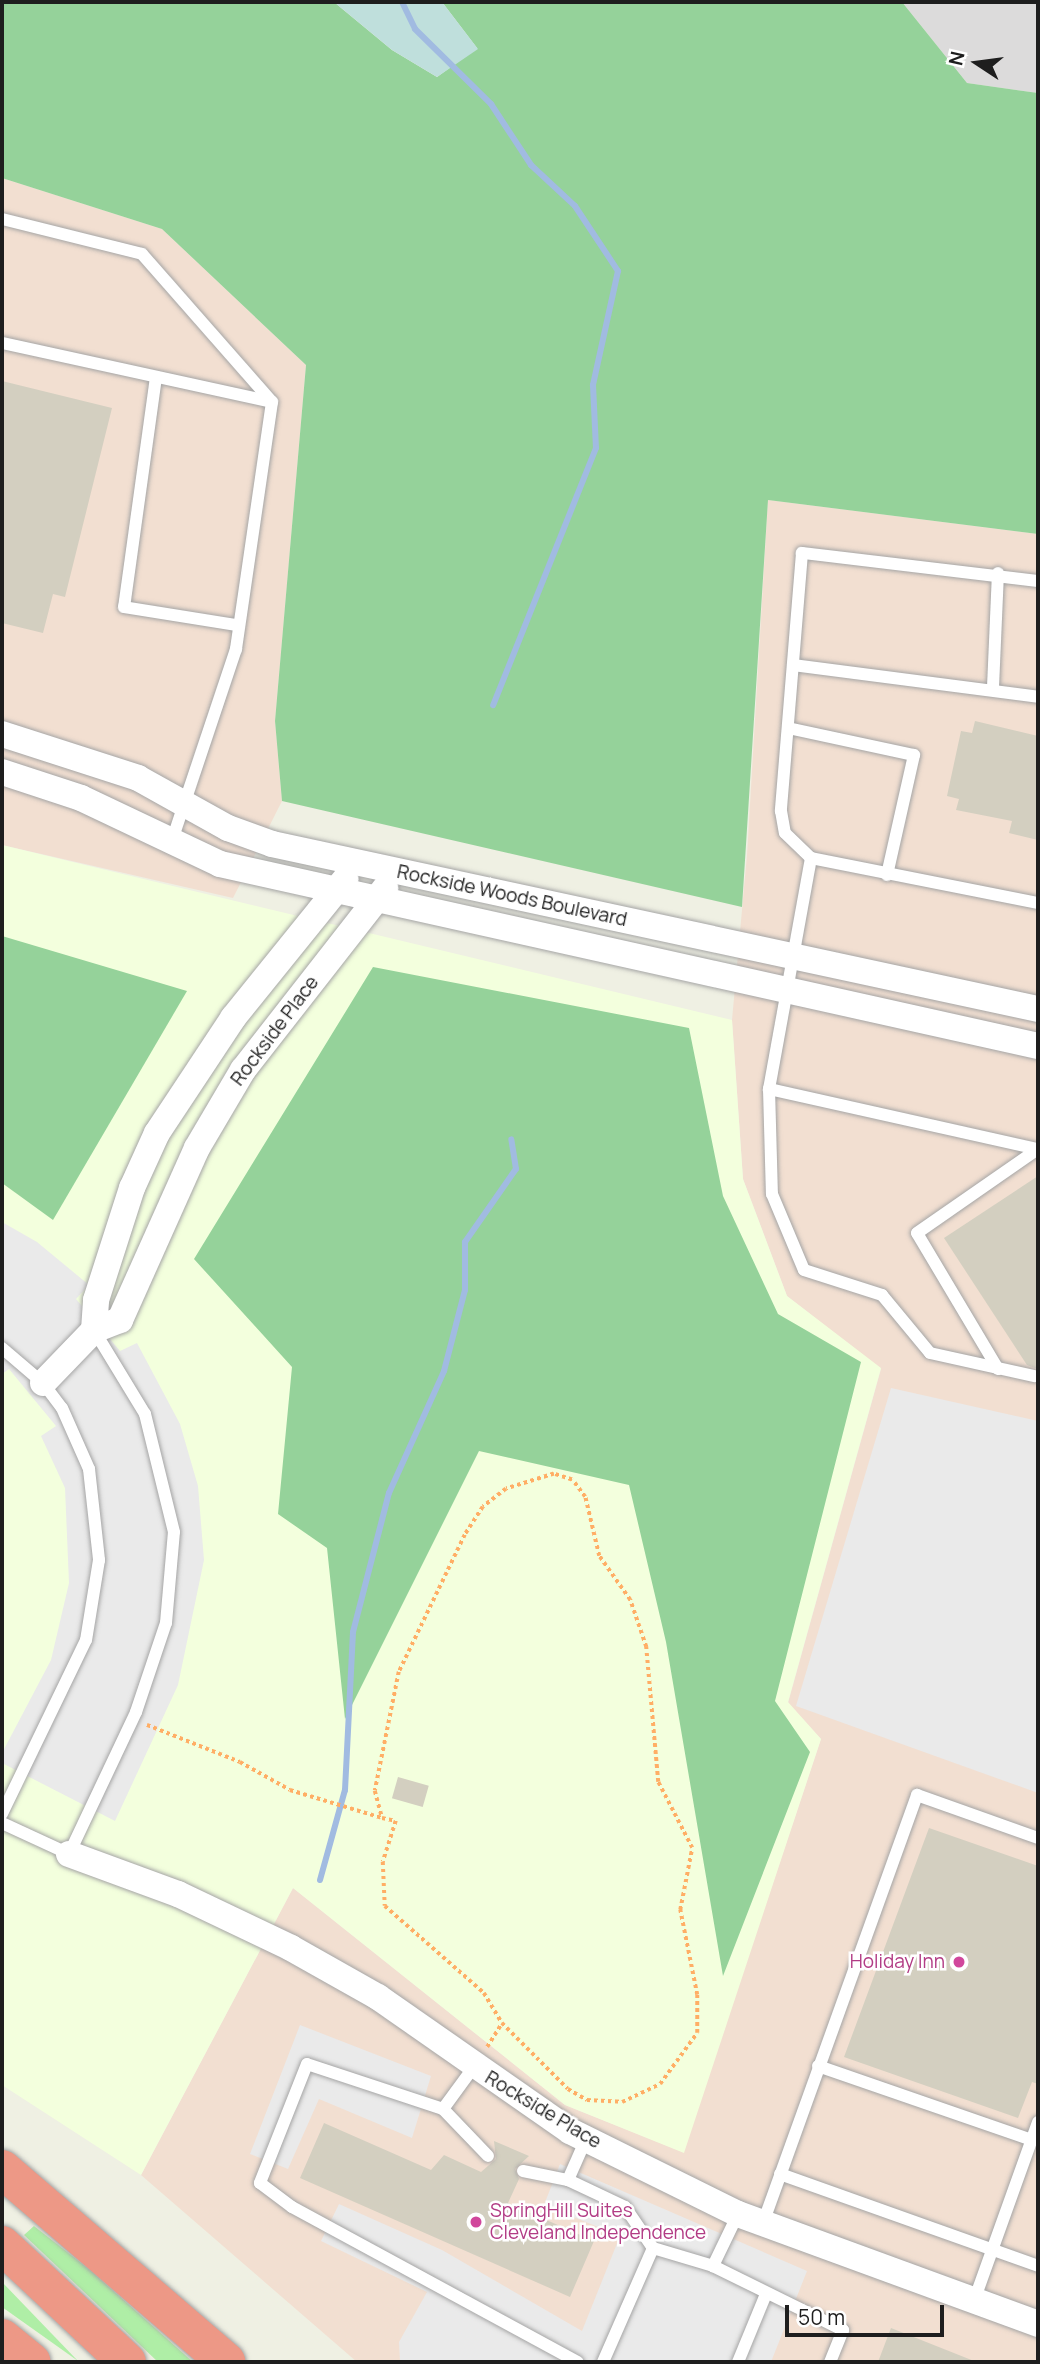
<!DOCTYPE html>
<html>
<head>
<meta charset="utf-8">
<style>
	body { margin:0 }
	#map { position:relative; width:1040px; height:2364px; overflow:hidden; background:#eff0e3; font-family:Manrope,sans-serif }
	div>[style] { position:absolute }
	[style*='--x'] { left:calc(var(--x)*1px); top:calc(var(--y)*1px); width:calc(var(--w)*1px); rotate:calc(var(--a)*1deg) }
	.residential>* { inset:0; background:#dcdbdb }
	.commercial>* { inset:0; background:#f2dfd1 }
	.education>* { inset:0; background:#f3ffdd }
	.grass>* { inset:0; background:#afeea6 }
	.forest>* { inset:0; background:#95d29a }
	.wetland>* { inset:0; background:#bfdfdc }
	.parking>* { inset:0; background:#eaeaea }
	.stream>* { height:6px; margin:-3px; padding:0 3px; transform-origin:3px; border-radius:3px; background:#a1bbe1 }
	.building>* { inset:0; background:#d3cfc0; transform-origin:0 0 }
	.path>* { height:3.5px; margin-top:-1.75px; transform-origin:0; background:repeating-linear-gradient(90deg,#ffae65 0 3.5px,transparent 0 7px) }
	.roads { filter:drop-shadow(0 0 2px #a5a5a5) drop-shadow(0 0 2px #a5a5a5) }
	.service>* { height:12px; margin:-6px; padding:0 6px; transform-origin:6px; border-radius:6px; background:#fff }
	.minor>* { height:26px; margin:-13px; padding:0 13px; transform-origin:13px; border-radius:13px; background:#fff }
	.motorway>* { height:38px; margin:-19px; padding:0 19px; transform-origin:19px; border-radius:19px; background:#ed9886 }
	.dots>* { width:19px; height:19px; translate:-50% -50%; box-sizing:border-box; border:4px solid #fff; border-radius:50% }
	span { translate:-50% -50%; white-space:nowrap; text-align:center; line-height:1.15; -webkit-text-stroke:5px #fff; paint-order:stroke }
	.street-label { font-size:19px; color:#1e1e1e }
	.hotel-label { font-size:19px; color:#b23c85 }
	.right { translate:-100% -50%; text-align:right }
	.left { translate:0 -50%; text-align:left }
	.frame { position:absolute; inset:0; border:4px solid #1e1e1e; pointer-events:none }
	.north { position:absolute; left:942px; top:28px; width:70px; height:70px; -webkit-text-stroke:5px #fff; paint-order:stroke; rotate:283deg; font-size:19px; font-weight:700; line-height:28px; text-align:center; color:#1e1e1e }
	.north::after { content:''; display:block; margin:auto; width:24px; height:32px; background:#1e1e1e; clip-path:polygon(50% 0,100% 100%,50% 72%,0 100%) }
	.scale { position:absolute; left:785px; top:2305px; width:159px; height:32px; box-sizing:border-box; border:4px solid #1e1e1e; border-top:0; padding-left:9px; font-size:21px; line-height:24px; white-space:nowrap; color:#1e1e1e; -webkit-text-stroke:5px #fff; paint-order:stroke }
</style>
</head>
<body>
<div id="map">
	<div class="residential">
		<i style="clip-path:polygon(902px 2px,1038px 2px,1038px 93px,967px 83px)"></i>
	</div>
	<div class="commercial">
		<i style="clip-path:polygon(2px 178px,162px 229px,306px 365px,275px 721px,282px 801px,233px 898px,2px 845px)"></i>
		<i style="clip-path:polygon(768px 500px,1038px 534px,1038px 2362px,357px 2362px,141px 2175px,293px 1888px,565px 2105px,683px 2152px,821px 1739px,788px 1703px,881px 1369px,787px 1296px,743px 1179px,732px 1020px,747px 855px)"></i>
	</div>
	<div class="education">
		<i style="clip-path:polygon(2px 845px,732px 1020px,743px 1179px,787px 1296px,881px 1368px,788px 1702px,821px 1739px,684px 2153px,565px 2105px,293px 1888px,141px 2175px,2px 2085px)"></i>
	</div>
	<div class="grass">
		<i style="clip-path:polygon(34px 2226px,90px 2270px,193px 2362px,158px 2362px,24px 2235px)"></i>
		<i style="clip-path:polygon(2px 2282px,78px 2361px,2px 2307px)"></i>
	</div>
	<div class="forest">
		<i style="clip-path:polygon(2px 2px,334px 2px,392px 50px,437px 77px,477px 48px,442px 2px,902px 2px,967px 83px,1038px 93px,1038px 534px,768px 500px,742px 907px,282px 801px,275px 721px,306px 365px,162px 229px,2px 178px)"></i>
		<i style="clip-path:polygon(2px 936px,187px 991px,53px 1220px,2px 1183px)"></i>
		<i style="clip-path:polygon(373px 967px,689px 1028px,723px 1196px,778px 1314px,861px 1362px,775px 1701px,810px 1752px,723px 1976px,666px 1642px,629px 1485px,479px 1451px,345px 1719px,327px 1548px,278px 1514px,292px 1367px,194px 1259px)"></i>
	</div>
	<div class="wetland">
		<i style="clip-path:polygon(334px 2px,442px 2px,478px 49px,437px 77px,392px 50px)"></i>
	</div>
	<div class="parking">
		<i style="clip-path:polygon(2px 1222px,37px 1242px,89px 1285px,76px 1299px,120px 1351px,137px 1343px,180px 1424px,198px 1486px,204px 1560px,178px 1685px,115px 1821px,2px 1763px,2px 1753px,51px 1660px,69px 1583px,65px 1488px,41px 1436px,56px 1426px,9px 1369px,2px 1374px)"></i>
		<i style="clip-path:polygon(891px 1388px,1038px 1421px,1038px 1793px,796px 1706px)"></i>
		<i style="clip-path:polygon(300px 2025px,431px 2076px,412px 2138px,319px 2099px,288px 2169px,250px 2154px)"></i>
		<i style="clip-path:polygon(560px 2164px,807px 2271px,771px 2362px,400px 2362px,399px 2342px,427px 2292px,321px 2241px,339px 2204px,442px 2250px,582px 2331px,620px 2236px,544px 2205px)"></i>
	</div>
	<div class="stream">
		<i style="--x:402;--y:2;--w:30;--a:64"></i>
		<i style="--x:415;--y:29;--w:107;--a:44.6"></i>
		<i style="--x:491;--y:104;--w:73;--a:56.7"></i>
		<i style="--x:531;--y:165;--w:60;--a:43"></i>
		<i style="--x:575;--y:206;--w:78;--a:56.5"></i>
		<i style="--x:618;--y:271;--w:117;--a:102.4"></i>
		<i style="--x:593;--y:385;--w:63;--a:87.3"></i>
		<i style="--x:596;--y:448;--w:277;--a:111.8"></i>
		<i style="--x:320;--y:1880;--w:93;--a:-74.5"></i>
		<i style="--x:345;--y:1790;--w:158;--a:-87.1"></i>
		<i style="--x:353;--y:1632;--w:144;--a:-75.5"></i>
		<i style="--x:389;--y:1493;--w:134;--a:-65.7"></i>
		<i style="--x:444;--y:1371;--w:84;--a:-75.5"></i>
		<i style="--x:465;--y:1290;--w:48;--a:-90"></i>
		<i style="--x:465;--y:1242;--w:89;--a:-55.1"></i>
		<i style="--x:516;--y:1169;--w:30;--a:-99"></i>
	</div>
	<div class="building">
		<i style="clip-path:polygon(2px 381px,112px 408px,65px 597px,53px 594px,43px 633px,2px 623px)"></i>
		<i style="clip-path:polygon(975px 721px,1038px 736px,1038px 840px,1009px 833px,1012px 821px,956px 810px,959px 799px,947px 796px,961px 731px,972px 733px)"></i>
		<i style="clip-path:polygon(1038px 1176px,1038px 1369px,1027px 1365px,944px 1238px)"></i>
		<i style="left:398px;top:1777px;width:32px;height:22px;rotate:16deg"></i>
		<i style="clip-path:polygon(929px 1828px,1038px 1866px,1038px 2084px,1032px 2082px,1018px 2118px,844px 2057px)"></i>
		<i style="clip-path:polygon(324px 2123px,431px 2170px,444px 2155px,481px 2172px,496px 2159px,494px 2141px,529px 2156px,515px 2169px,519px 2179px,508px 2203px,594px 2241px,570px 2297px,300px 2178px)"></i>
		<i style="clip-path:polygon(891px 2328px,974px 2361px,974px 2362px,878px 2362px)"></i>
	</div>
	<div class="path">
		<i style="--x:147;--y:1725;--w:100;--a:21.7"></i>
		<i style="--x:240;--y:1762;--w:57;--a:29.2"></i>
		<i style="--x:290;--y:1790;--w:96;--a:16.9"></i>
		<i style="--x:487;--y:2047;--w:28;--a:-58"></i>
		<i style="--x:502;--y:2023;--w:93;--a:45"></i>
		<i style="--x:568;--y:2089;--w:22;--a:30"></i>
		<i style="--x:587;--y:2100;--w:35;--a:3"></i>
		<i style="--x:622;--y:2102;--w:42;--a:-25.3"></i>
		<i style="--x:660;--y:2084;--w:63;--a:-54"></i>
		<i style="--x:697;--y:2033;--w:38;--a:-90"></i>
		<i style="--x:697;--y:1995;--w:87;--a:-101.3"></i>
		<i style="--x:680;--y:1910;--w:63;--a:-79"></i>
		<i style="--x:692;--y:1848;--w:74;--a:-117.3"></i>
		<i style="--x:658;--y:1782;--w:136;--a:-95.1"></i>
		<i style="--x:646;--y:1647;--w:50;--a:-108.8"></i>
		<i style="--x:630;--y:1600;--w:54;--a:-125.2"></i>
		<i style="--x:599;--y:1556;--w:61;--a:-103.3"></i>
		<i style="--x:585;--y:1497;--w:21;--a:-127"></i>
		<i style="--x:572;--y:1480;--w:19;--a:-162"></i>
		<i style="--x:554;--y:1474;--w:50;--a:162.6"></i>
		<i style="--x:506;--y:1489;--w:29;--a:142"></i>
		<i style="--x:483;--y:1507;--w:33;--a:123"></i>
		<i style="--x:465;--y:1535;--w:152;--a:115.7"></i>
		<i style="--x:399;--y:1672;--w:121;--a:101.4"></i>
		<i style="--x:375;--y:1791;--w:28;--a:75"></i>
		<i style="--x:382;--y:1818;--w:14;--a:12"></i>
		<i style="--x:396;--y:1821;--w:43;--a:107.6"></i>
		<i style="--x:383;--y:1862;--w:44;--a:87.4"></i>
		<i style="--x:385;--y:1906;--w:132;--a:41.3"></i>
		<i style="--x:484;--y:1993;--w:35;--a:59"></i>
	</div>
	<div class="roads">
		<div class="service">
			<i style="--x:2;--y:219;--w:144;--a:14"></i>
			<i style="--x:142;--y:254;--w:197;--a:48.7"></i>
			<i style="--x:272;--y:402;--w:250;--a:98.3"></i>
			<i style="--x:236;--y:649;--w:201;--a:108.5"></i>
			<i style="--x:2;--y:343;--w:276;--a:12.3"></i>
			<i style="--x:156;--y:377;--w:232;--a:97.9"></i>
			<i style="--x:124;--y:607;--w:113;--a:9.1"></i>
			<i style="--x:1038;--y:581;--w:238;--a:-173.2"></i>
			<i style="--x:802;--y:553;--w:259;--a:94.7"></i>
			<i style="--x:781;--y:811;--w:22;--a:80"></i>
			<i style="--x:785;--y:833;--w:36;--a:44"></i>
			<i style="--x:811;--y:858;--w:231;--a:11.2"></i>
			<i style="--x:793;--y:665;--w:247;--a:7.4"></i>
			<i style="--x:993;--y:687;--w:114;--a:-87.5"></i>
			<i style="--x:788;--y:728;--w:129;--a:12.1"></i>
			<i style="--x:914;--y:755;--w:123;--a:102.7"></i>
			<i style="--x:811;--y:858;--w:235;--a:100.3"></i>
			<i style="--x:769;--y:1089;--w:276;--a:12.6"></i>
			<i style="--x:769;--y:1089;--w:105;--a:88.4"></i>
			<i style="--x:772;--y:1194;--w:82;--a:67.2"></i>
			<i style="--x:804;--y:1270;--w:82;--a:17.8"></i>
			<i style="--x:882;--y:1295;--w:75;--a:50.4"></i>
			<i style="--x:930;--y:1353;--w:107;--a:12.5"></i>
			<i style="--x:2;--y:1348;--w:54;--a:40.5"></i>
			<i style="--x:43;--y:1383;--w:31;--a:53"></i>
			<i style="--x:62;--y:1408;--w:67;--a:66.1"></i>
			<i style="--x:89;--y:1469;--w:92;--a:83.7"></i>
			<i style="--x:99;--y:1560;--w:81;--a:99.2"></i>
			<i style="--x:86;--y:1640;--w:193;--a:115.8"></i>
			<i style="--x:998;--y:1369;--w:158;--a:-120.8"></i>
			<i style="--x:917;--y:1233;--w:147;--a:-34.8"></i>
			<i style="--x:2;--y:1823;--w:74;--a:24.8"></i>
			<i style="--x:69;--y:1854;--w:157;--a:-64.7"></i>
			<i style="--x:136;--y:1712;--w:94;--a:-71.4"></i>
			<i style="--x:166;--y:1623;--w:91;--a:-85"></i>
			<i style="--x:174;--y:1532;--w:122;--a:-103.8"></i>
			<i style="--x:145;--y:1414;--w:98;--a:-121.3"></i>
			<i style="--x:818;--y:2066;--w:226;--a:19.1"></i>
			<i style="--x:473;--y:2068;--w:51;--a:126.2"></i>
			<i style="--x:443;--y:2109;--w:65;--a:46.2"></i>
			<i style="--x:443;--y:2109;--w:143;--a:-161.7"></i>
			<i style="--x:307;--y:2064;--w:128;--a:111.6"></i>
			<i style="--x:260;--y:2183;--w:40;--a:37"></i>
			<i style="--x:292;--y:2207;--w:325;--a:28.5"></i>
			<i style="--x:523;--y:2171;--w:46;--a:11.3"></i>
			<i style="--x:568;--y:2180;--w:63;--a:25.3"></i>
			<i style="--x:625;--y:2207;--w:50;--a:55.7"></i>
			<i style="--x:653;--y:2248;--w:63;--a:16.7"></i>
			<i style="--x:780;--y:2174;--w:274;--a:19.6"></i>
			<i style="--x:568;--y:2180;--w:45;--a:-66.3"></i>
			<i style="--x:738;--y:2214;--w:58;--a:115.7"></i>
			<i style="--x:713;--y:2266;--w:145;--a:26.2"></i>
			<i style="--x:843;--y:2330;--w:35;--a:112"></i>
			<i style="--x:763;--y:2223;--w:455;--a:-70.2"></i>
			<i style="--x:917;--y:1795;--w:128;--a:19.6"></i>
			<i style="--x:975;--y:2298;--w:187;--a:-70.3"></i>
			<i style="--x:603;--y:2362;--w:124;--a:-66.3"></i>
			<i style="--x:738;--y:2362;--w:74;--a:-67.6"></i>
		</div>
		<div class="minor">
			<i style="--x:2;--y:734;--w:143;--a:17.9"></i>
			<i style="--x:138;--y:778;--w:103;--a:29.1"></i>
			<i style="--x:228;--y:828;--w:47;--a:20"></i>
			<i style="--x:272;--y:844;--w:784;--a:12.16"></i>
			<i style="--x:2;--y:772;--w:83;--a:18.2"></i>
			<i style="--x:81;--y:798;--w:154;--a:25.4"></i>
			<i style="--x:220;--y:864;--w:838;--a:12.54"></i>
			<i style="--x:94;--y:1330;--w:30;--a:-86"></i>
			<i style="--x:96;--y:1300;--w:118;--a:-72.2"></i>
			<i style="--x:132;--y:1188;--w:60;--a:-65.6"></i>
			<i style="--x:157;--y:1133;--w:138;--a:-56.5"></i>
			<i style="--x:233;--y:1018;--w:179;--a:-51.1"></i>
			<i style="--x:43;--y:1383;--w:74;--a:-46.1"></i>
			<i style="--x:94;--y:1330;--w:28;--a:-21"></i>
			<i style="--x:120;--y:1320;--w:188;--a:-65.9"></i>
			<i style="--x:197;--y:1148;--w:91;--a:-59.5"></i>
			<i style="--x:243;--y:1070;--w:231;--a:-52"></i>
			<i style="--x:69;--y:1854;--w:116;--a:20.2"></i>
			<i style="--x:178;--y:1894;--w:125;--a:25.5"></i>
			<i style="--x:291;--y:1948;--w:100;--a:29.4"></i>
			<i style="--x:378;--y:1997;--w:234;--a:34.9"></i>
			<i style="--x:570;--y:2131;--w:187;--a:26.3"></i>
			<i style="--x:738;--y:2214;--w:320;--a:20.1"></i>
		</div>
		<div class="motorway">
			<i style="--x:2;--y:2169;--w:296;--a:40.7"></i>
			<i style="--x:2;--y:2245;--w:171;--a:43.1"></i>
			<i style="--x:2;--y:2338;--w:38;--a:39"></i>
		</div>
	</div>
	<div class="dots">
		<i style="left:959px;top:1962px;background:#d1479c"></i>
		<i style="left:476px;top:2222px;background:#d1479c"></i>
	</div>
	<div class="street-label">
		<span style="left:512px;top:896px;rotate:12deg">Rockside Woods Boulevard</span>
		<span style="left:275px;top:1031px;rotate:-53deg">Rockside Place</span>
		<span style="left:543px;top:2110px;rotate:31deg">Rockside Place</span>
	</div>
	<div class="hotel-label">
		<span class="right" style="left:945px;top:1962px">Holiday Inn</span>
		<span class="left" style="left:490px;top:2222px">SpringHill Suites<br>Cleveland Independence</span>
	</div>
	<div class="frame"></div>
	<div class="north">N</div>
	<div class="scale">50 m</div>
</div>
</body>
</html>
